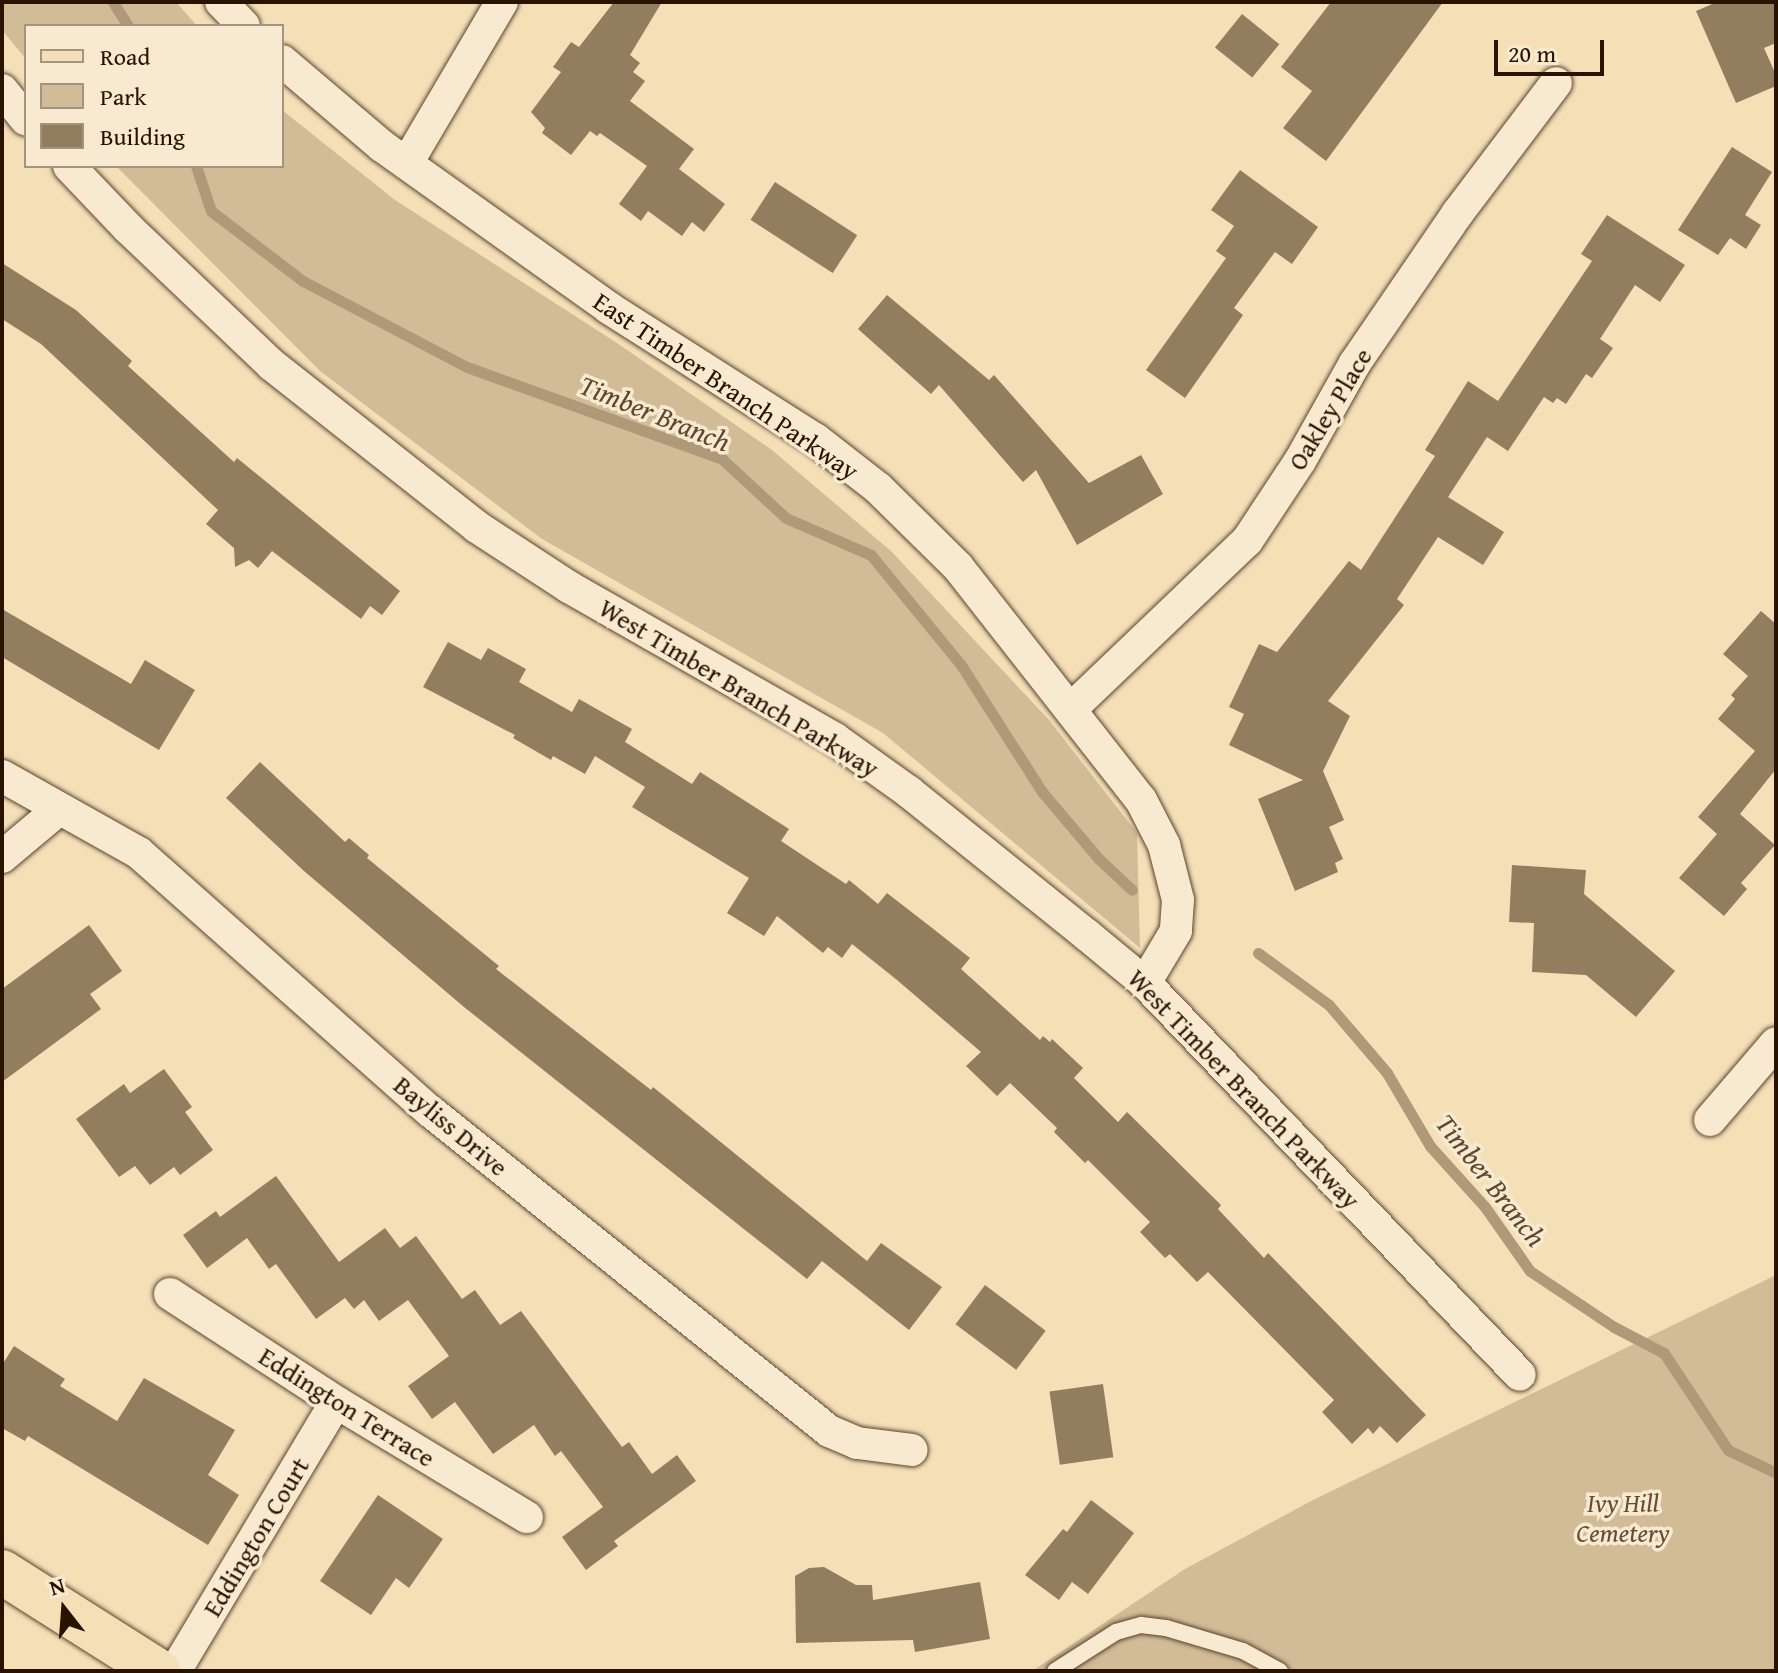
<!DOCTYPE html>
<html>
<head>
<meta charset="utf-8">
<style>
	body { margin:0 }
	#map { position:relative; width:1778px; height:1673px; overflow:hidden; background:#f5dfb7; font-family:"Gentium Book Plus",serif }
	div>[style] { position:absolute }
	[style*='--x'] { left:calc(var(--x)*1px); top:calc(var(--y)*1px); width:calc(var(--w)*1px); rotate:calc(var(--a)*1deg) }
	.green>* { inset:0; background:#d2bc98 }
	.stream>* { height:11px; margin:-5.5px; padding:0 5.5px; transform-origin:5.5px; border-radius:5.5px; background:#af9979 }
	.building>* { inset:0; background:#937d5f; transform-origin:0 0 }
	.roads { filter:drop-shadow(0 0 2px #5b452e) drop-shadow(0 0 2px #5b452e) }
	.lane>* { height:16px; margin:-8px; padding:0 8px; transform-origin:8px; border-radius:8px; background:#f8ead0 }
	.street>* { height:32px; margin:-16px; padding:0 16px; transform-origin:16px; border-radius:16px; background:#f8ead0 }
	.primary>* { height:44px; margin:-22px; padding:0 22px; transform-origin:22px; border-radius:22px; background:#f5dfb7 }
	span { translate:-50% -50%; white-space:nowrap; text-align:center; line-height:1.15; -webkit-text-stroke:7px #f8ead0; paint-order:stroke }
	.street-label { font-size:26px; color:#281200 }
	.park-label { font-size:26px; color:#644e35; font-style:italic }
	.water-label { font-size:28px; color:#5e4830; font-style:italic }
	.frame { position:absolute; inset:0; border:4px solid #281200; pointer-events:none }
	.legend { position:absolute; left:24px; top:24px; width:260px; height:144px; box-sizing:border-box; background:#f8ead0; border:2px solid #a5947d; margin:0; padding:10px 14px; list-style:none; font-size:24px; color:#281200 }
	.legend li { display:flex; align-items:center; gap:16px; height:40px }
	.legend b { width:40px; border:2px solid #a5947d }
	.north { position:absolute; left:24px; top:1569px; width:80px; height:80px; -webkit-text-stroke:6px #f8ead0; paint-order:stroke; rotate:343deg; font-size:22px; font-weight:700; line-height:32px; text-align:center; color:#281200 }
	.north::after { content:''; display:block; margin:auto; width:28px; height:36px; background:#281200; clip-path:polygon(50% 0,100% 100%,50% 72%,0 100%) }
	.scale { position:absolute; left:1494px; top:40px; width:110px; height:36px; box-sizing:border-box; border:4px solid #281200; border-top:0; padding-left:10px; font-size:24px; line-height:28px; white-space:nowrap; color:#281200; -webkit-text-stroke:6px #f8ead0; paint-order:stroke }
</style>
</head>
<body>
<div id="map">
	<div class="green">
		<i style="clip-path:polygon(2px 2px,176px 2px,197px 26px,26px 26px,26px 59px,2px 30px)"></i>
		<i style="clip-path:polygon(282px 110px,395px 200px,617px 343px,772px 450px,891px 551px,1049px 720px,1137px 833px,1140px 948px,883px 733px,542px 539px,320px 371px,116px 166px,282px 166px)"></i>
		<i style="clip-path:polygon(1776px 1275px,1776px 1671px,1032px 1671px,1185px 1569px,1311px 1501px)"></i>
	</div>
	<div class="stream">
		<i style="--x:113;--y:2;--w:28;--a:58"></i>
		<i style="--x:196;--y:166;--w:47;--a:71.6"></i>
		<i style="--x:211;--y:211;--w:116;--a:37.3"></i>
		<i style="--x:303;--y:281;--w:185;--a:27.7"></i>
		<i style="--x:467;--y:367;--w:271;--a:19.8"></i>
		<i style="--x:722;--y:459;--w:87;--a:42.7"></i>
		<i style="--x:786;--y:518;--w:93;--a:23.5"></i>
		<i style="--x:871;--y:555;--w:142;--a:50.7"></i>
		<i style="--x:961;--y:665;--w:152;--a:57.4"></i>
		<i style="--x:1043;--y:793;--w:87;--a:49.7"></i>
		<i style="--x:1099;--y:859;--w:45;--a:43.2"></i>
		<i style="--x:1258;--y:953;--w:88;--a:36.2"></i>
		<i style="--x:1329;--y:1005;--w:89;--a:49.5"></i>
		<i style="--x:1387;--y:1073;--w:85;--a:59.5"></i>
		<i style="--x:1430;--y:1146;--w:82;--a:48"></i>
		<i style="--x:1485;--y:1207;--w:78;--a:54.9"></i>
		<i style="--x:1530;--y:1271;--w:101;--a:33.7"></i>
		<i style="--x:1614;--y:1327;--w:56;--a:27.5"></i>
		<i style="--x:1664;--y:1353;--w:116;--a:56.6"></i>
		<i style="--x:1728;--y:1450;--w:53;--a:25.6"></i>
	</div>
	<div class="building">
		<i style="clip-path:polygon(614px 2px,662px 2px,630px 55px,640px 63px,633px 72px,645px 81px,630px 101px,694px 149px,679px 169px,725px 204px,704px 232px,692px 222px,682px 236px,648px 211px,641px 221px,619px 204px,647px 166px,600px 133px,597px 136px,590px 131px,571px 155px,542px 133px,545px 128px,531px 112px,561px 72px,553px 67px,571px 42px,579px 47px)"></i>
		<i style="clip-path:polygon(1331px 2px,1443px 2px,1326px 161px,1283px 128px,1312px 91px,1281px 67px)"></i>
		<i style="clip-path:polygon(1717px 2px,1776px 2px,1776px 43px,1764px 48px,1776px 75px,1776px 86px,1736px 103px,1696px 11px)"></i>
		<i style="left:1242px;top:14px;width:48px;height:43px;rotate:39deg"></i>
		<i style="clip-path:polygon(1732px 147px,1772px 172px,1745px 215px,1761px 225px,1746px 249px,1730px 238px,1718px 255px,1678px 230px)"></i>
		<i style="clip-path:polygon(1240px 170px,1318px 227px,1292px 264px,1275px 252px,1234px 308px,1243px 315px,1185px 398px,1146px 370px,1226px 258px,1216px 251px,1234px 226px,1211px 210px)"></i>
		<i style="left:775px;top:182px;width:98px;height:45px;rotate:33deg"></i>
		<i style="clip-path:polygon(1607px 215px,1685px 265px,1660px 302px,1635px 285px,1600px 339px,1613px 348px,1592px 378px,1586px 374px,1566px 404px,1557px 398px,1553px 403px,1544px 397px,1508px 451px,1487px 437px,1448px 497px,1504px 532px,1483px 565px,1438px 537px,1397px 599px,1404px 605px,1328px 701px,1350px 716px,1323px 771px,1344px 820px,1329px 827px,1343px 859px,1335px 863px,1338px 872px,1295px 891px,1258px 799px,1303px 780px,1229px 745px,1244px 714px,1229px 707px,1259px 644px,1277px 652px,1349px 561px,1361px 570px,1435px 456px,1425px 450px,1468px 381px,1498px 401px,1592px 261px,1581px 254px)"></i>
		<i style="clip-path:polygon(2px 263px,76px 310px,132px 361px,128px 366px,234px 462px,237px 458px,400px 591px,382px 615px,370px 606px,361px 619px,272px 551px,258px 568px,249px 560px,235px 567px,234px 548px,206px 524px,218px 510px,41px 344px,2px 319px)"></i>
		<i style="clip-path:polygon(887px 295px,989px 380px,994px 375px,1089px 483px,1141px 455px,1163px 494px,1077px 545px,1036px 470px,1023px 482px,939px 385px,931px 394px,858px 329px)"></i>
		<i style="clip-path:polygon(2px 609px,131px 684px,145px 660px,195px 690px,159px 750px,2px 657px)"></i>
		<i style="clip-path:polygon(1761px 611px,1776px 624px,1776px 769px,1740px 814px,1775px 845px,1741px 883px,1747px 889px,1724px 916px,1679px 878px,1717px 834px,1698px 817px,1755px 751px,1718px 719px,1735px 699px,1731px 695px,1748px 676px,1723px 654px)"></i>
		<i style="clip-path:polygon(448px 642px,481px 660px,488px 648px,526px 669px,519px 682px,572px 712px,579px 699px,632px 729px,625px 742px,692px 784px,700px 772px,789px 829px,781px 841px,846px 884px,849px 880px,878px 904px,887px 893px,936px 931px,970px 958px,961px 969px,1040px 1040px,1043px 1036px,1050px 1042px,1052px 1039px,1083px 1068px,1074px 1078px,1118px 1122px,1127px 1112px,1221px 1205px,1218px 1209px,1264px 1258px,1268px 1253px,1426px 1415px,1397px 1443px,1380px 1426px,1373px 1434px,1368px 1428px,1352px 1444px,1322px 1412px,1334px 1400px,1208px 1272px,1197px 1282px,1170px 1254px,1165px 1258px,1140px 1232px,1150px 1222px,1088px 1160px,1085px 1163px,1054px 1132px,1057px 1128px,1010px 1083px,997px 1096px,966px 1066px,981px 1052px,897px 980px,852px 944px,842px 958px,828px 947px,823px 953px,777px 916px,764px 936px,727px 913px,749px 878px,632px 807px,645px 787px,595px 756px,585px 774px,553px 756px,551px 760px,513px 738px,515px 735px,423px 687px)"></i>
		<i style="clip-path:polygon(260px 762px,345px 842px,349px 838px,369px 855px,367px 858px,499px 966px,496px 969px,651px 1090px,653px 1087px,867px 1261px,881px 1243px,942px 1287px,909px 1330px,822px 1261px,807px 1279px,464px 1007px,304px 871px,226px 798px)"></i>
		<i style="clip-path:polygon(1512px 865px,1586px 870px,1584px 894px,1675px 971px,1636px 1017px,1586px 975px,1532px 972px,1534px 923px,1509px 922px)"></i>
		<i style="clip-path:polygon(89px 925px,122px 971px,90px 994px,101px 1009px,2px 1082px,2px 989px)"></i>
		<i style="clip-path:polygon(164px 1069px,192px 1107px,185px 1112px,213px 1150px,180px 1175px,174px 1167px,150px 1185px,135px 1166px,119px 1177px,76px 1119px,124px 1084px,130px 1093px)"></i>
		<i style="clip-path:polygon(276px 1176px,339px 1262px,385px 1228px,400px 1248px,416px 1236px,462px 1299px,475px 1290px,500px 1325px,521px 1311px,622px 1447px,629px 1442px,652px 1474px,677px 1455px,696px 1481px,614px 1541px,618px 1546px,586px 1570px,562px 1537px,603px 1507px,561px 1451px,555px 1456px,534px 1425px,493px 1454px,455px 1402px,432px 1419px,408px 1386px,449px 1356px,408px 1300px,379px 1321px,364px 1300px,354px 1309px,345px 1298px,316px 1319px,276px 1264px,269px 1269px,247px 1238px,207px 1268px,183px 1235px,216px 1211px,220px 1217px)"></i>
		<i style="left:985px;top:1285px;width:76px;height:49px;rotate:37deg"></i>
		<i style="clip-path:polygon(14px 1346px,65px 1379px,60px 1386px,117px 1421px,144px 1378px,235px 1430px,208px 1475px,239px 1495px,208px 1545px,28px 1436px,25px 1441px,2px 1428px,2px 1365px)"></i>
		<i style="left:1103px;top:1384px;width:74px;height:54px;rotate:82deg"></i>
		<i style="clip-path:polygon(378px 1495px,443px 1539px,409px 1588px,396px 1578px,371px 1615px,320px 1581px)"></i>
		<i style="clip-path:polygon(1091px 1500px,1134px 1533px,1088px 1594px,1072px 1582px,1059px 1600px,1025px 1575px,1063px 1529px,1067px 1532px)"></i>
		<i style="clip-path:polygon(824px 1567px,856px 1585px,872px 1585px,873px 1600px,980px 1582px,990px 1639px,915px 1652px,913px 1640px,796px 1643px,795px 1576px,809px 1568px)"></i>
	</div>
	<div class="roads">
		<div class="lane">
			<i style="--x:1055;--y:1671;--w:72;--a:-32.6"></i>
			<i style="--x:1116;--y:1632;--w:26;--a:-16"></i>
			<i style="--x:1141;--y:1625;--w:25;--a:7"></i>
			<i style="--x:1166;--y:1628;--w:80;--a:16.6"></i>
			<i style="--x:1243;--y:1651;--w:42;--a:28.4"></i>
		</div>
		<div class="street">
			<i style="--x:221;--y:2;--w:33;--a:46"></i>
			<i style="--x:282;--y:61;--w:131;--a:40.4"></i>
			<i style="--x:382;--y:146;--w:279;--a:35.5"></i>
			<i style="--x:609;--y:308;--w:244;--a:32.5"></i>
			<i style="--x:815;--y:439;--w:80;--a:37.9"></i>
			<i style="--x:878;--y:488;--w:112;--a:44.6"></i>
			<i style="--x:958;--y:567;--w:296;--a:51.9"></i>
			<i style="--x:1141;--y:800;--w:51;--a:62.9"></i>
			<i style="--x:1164;--y:845;--w:57;--a:75.7"></i>
			<i style="--x:1178;--y:900;--w:31;--a:94"></i>
			<i style="--x:1176;--y:931;--w:61;--a:120.8"></i>
			<i style="--x:2;--y:90;--w:38;--a:51"></i>
			<i style="--x:407;--y:163;--w:187;--a:-59.5"></i>
			<i style="--x:69;--y:166;--w:86;--a:46.4"></i>
			<i style="--x:128;--y:228;--w:199;--a:43.6"></i>
			<i style="--x:272;--y:365;--w:261;--a:38.3"></i>
			<i style="--x:477;--y:527;--w:110;--a:33.1"></i>
			<i style="--x:569;--y:587;--w:306;--a:29.7"></i>
			<i style="--x:835;--y:739;--w:91;--a:35.6"></i>
			<i style="--x:909;--y:792;--w:228;--a:38.8"></i>
			<i style="--x:1087;--y:935;--w:75;--a:39.6"></i>
			<i style="--x:1145;--y:983;--w:542;--a:46.27"></i>
			<i style="--x:1072;--y:708;--w:242;--a:-43.7"></i>
			<i style="--x:1247;--y:541;--w:96;--a:-56.5"></i>
			<i style="--x:1300;--y:461;--w:112;--a:-60.7"></i>
			<i style="--x:1355;--y:363;--w:181;--a:-55.6"></i>
			<i style="--x:1457;--y:214;--w:164;--a:-52.9"></i>
			<i style="--x:2;--y:776;--w:157;--a:29.3"></i>
			<i style="--x:139;--y:853;--w:389;--a:41.6"></i>
			<i style="--x:430;--y:1111;--w:511;--a:38.73"></i>
			<i style="--x:829;--y:1431;--w:30;--a:23"></i>
			<i style="--x:857;--y:1443;--w:55;--a:7.3"></i>
			<i style="--x:2;--y:857;--w:73;--a:-40"></i>
			<i style="--x:1710;--y:1120;--w:101;--a:-49.4"></i>
			<i style="--x:170;--y:1294;--w:198;--a:33"></i>
			<i style="--x:336;--y:1402;--w:223;--a:31.1"></i>
			<i style="--x:175;--y:1671;--w:313;--a:-59.1"></i>
		</div>
		<div class="primary">
			<i style="--x:2;--y:1572;--w:185;--a:32.4"></i>
		</div>
	</div>
	<div class="street-label">
		<span style="left:726px;top:386px;rotate:34deg">East Timber Branch Parkway</span>
		<span style="left:1330px;top:409px;rotate:-59deg">Oakley Place</span>
		<span style="left:739px;top:688px;rotate:31deg">West Timber Branch Parkway</span>
		<span style="left:1244px;top:1089px;rotate:46deg">West Timber Branch Parkway</span>
		<span style="left:451px;top:1126px;rotate:40deg">Bayliss Drive</span>
		<span style="left:347px;top:1407px;rotate:32deg">Eddington Terrace</span>
		<span style="left:256px;top:1537px;rotate:-59deg">Eddington Court</span>
	</div>
	<div class="park-label">
		<span style="left:1623px;top:1518px">Ivy Hill<br>Cemetery</span>
	</div>
	<div class="water-label">
		<span style="left:655px;top:413px;rotate:22deg">Timber Branch</span>
		<span style="left:1491px;top:1180px;rotate:52deg">Timber Branch</span>
	</div>
	<div class="frame"></div>
	<ul class="legend">
	<li><b style="height:10px;background:#f5dfb7"></b>Road</li>
	<li><b style="height:22px;background:#d2bc98"></b>Park</li>
	<li><b style="height:22px;background:#937d5f"></b>Building</li>
	</ul>
	<div class="north">N</div>
	<div class="scale">20 m</div>
</div>
</body>
</html>
